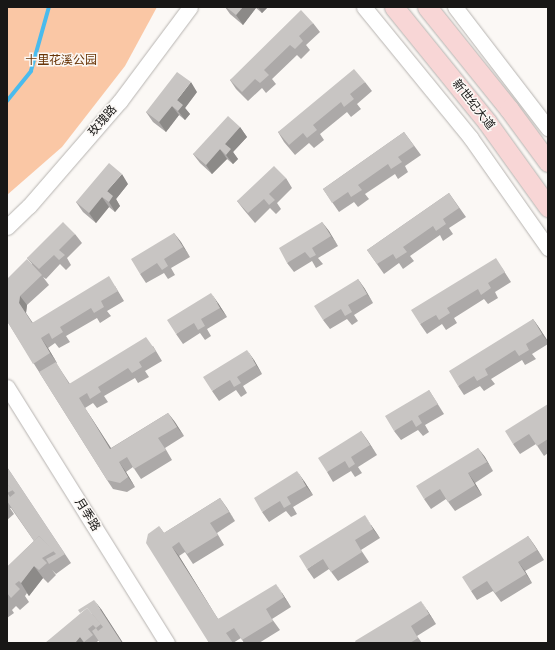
<!DOCTYPE html>
<html>
<head>
<meta charset="utf-8">
<style>
	body { margin:0 }
	#map { position:relative; width:555px; height:650px; overflow:hidden; background:#fbf8f5; font-family:"Nunito Sans","Noto Sans SC",sans-serif }
	div>[style] { position:absolute }
	[style*='--x'] { left:calc(var(--x)*1px); top:calc(var(--y)*1px); width:calc(var(--w)*1px); rotate:calc(var(--a)*1deg) }
	.green>* { inset:0; background:#fac7a5 }
	.stream>* { height:3.5px; margin:-1.75px; padding:0 1.75px; transform-origin:1.75px; border-radius:1.75px; background:#4abbed }
	.roads { filter:drop-shadow(0 0 1px #b6b3b0) drop-shadow(0 0 1px #b6b3b0) }
	.minor>* { height:15px; margin:-7.5px; padding:0 7.5px; transform-origin:7.5px; border-radius:7.5px; background:#fff }
	.major>* { height:19px; margin:-9.5px; padding:0 9.5px; transform-origin:9.5px; border-radius:9.5px; background:#f8d6d6 }
	.wall>* { inset:0; background:#aca9a8 }
	.shaded-wall>* { inset:0; background:#8c8a88 }
	.building>* { inset:0; background:#c8c5c3 }
	span { translate:-50% -50%; white-space:nowrap; text-align:center; line-height:1.15; -webkit-text-stroke:3px #fbf8f5; paint-order:stroke }
	.park-label { font-size:12px; color:#693406 }
	.street-label { font-size:12px; color:#181716 }
	.frame { position:absolute; inset:0; border:8px solid #181716; pointer-events:none }
</style>
</head>
<body>
<div id="map">
	<div class="green">
		<i style="clip-path:polygon(7px 7px,157px 7px,125px 66px,62px 147px,7px 195px)"></i>
	</div>
	<div class="stream">
		<i style="--x:7;--y:101;--w:38;--a:-51"></i>
		<i style="--x:31;--y:71;--w:66;--a:-74.3"></i>
	</div>
	<div class="roads">
		<div class="minor">
			<i style="--x:364;--y:7;--w:168;--a:50.8"></i>
			<i style="--x:470;--y:137;--w:136;--a:54.9"></i>
			<i style="--x:455;--y:7;--w:153;--a:52.5"></i>
			<i style="--x:7;--y:227;--w:30;--a:-44"></i>
			<i style="--x:29;--y:206;--w:139;--a:-49.1"></i>
			<i style="--x:120;--y:101;--w:117;--a:-53.3"></i>
			<i style="--x:7;--y:387;--w:302;--a:58"></i>
		</div>
		<div class="major">
			<i style="--x:394;--y:7;--w:148;--a:51"></i>
			<i style="--x:487;--y:122;--w:105;--a:54.3"></i>
			<i style="--x:427;--y:7;--w:131;--a:51.2"></i>
			<i style="--x:509;--y:109;--w:66;--a:53.7"></i>
		</div>
	</div>
	<div class="wall">
		<i style="clip-path:polygon(225px 7px,267px 7px,267px 8px,262px 13px,256px 8px,243px 25px,230px 14px)"></i>
		<i style="clip-path:polygon(313px 23px,320px 32px,306px 45px,310px 50px,301px 59px,297px 55px,272px 79px,276px 84px,266px 93px,262px 88px,248px 101px,236px 89px,230px 80px)"></i>
		<i style="clip-path:polygon(365px 82px,372px 91px,357px 104px,361px 109px,351px 117px,347px 112px,320px 134px,324px 140px,314px 148px,309px 143px,295px 155px,284px 142px,278px 132px)"></i>
		<i style="clip-path:polygon(197px 92px,185px 108px,190px 114px,185px 120px,179px 115px,166px 132px,153px 122px,146px 112px)"></i>
		<i style="clip-path:polygon(240px 127px,247px 137px,233px 152px,238px 159px,233px 164px,227px 159px,212px 174px,200px 163px,193px 154px)"></i>
		<i style="clip-path:polygon(404px 132px,421px 155px,405px 166px,408px 172px,398px 179px,395px 174px,365px 194px,369px 199px,358px 207px,354px 202px,339px 212px,323px 189px)"></i>
		<i style="clip-path:polygon(286px 178px,292px 188px,277px 203px,281px 209px,276px 214px,270px 208px,255px 223px,244px 210px,237px 201px)"></i>
		<i style="clip-path:polygon(128px 184px,116px 199px,120px 206px,115px 212px,109px 207px,96px 223px,83px 212px,76px 202px)"></i>
		<i style="clip-path:polygon(449px 193px,466px 217px,449px 228px,453px 234px,443px 241px,440px 235px,410px 256px,414px 261px,403px 269px,399px 263px,384px 274px,367px 250px)"></i>
		<i style="clip-path:polygon(322px 222px,338px 246px,318px 258px,323px 264px,316px 268px,312px 261px,294px 272px,287px 263px)"></i>
		<i style="clip-path:polygon(174px 233px,190px 257px,171px 268px,175px 275px,168px 279px,164px 273px,146px 283px,140px 274px)"></i>
		<i style="clip-path:polygon(75px 234px,82px 243px,67px 258px,71px 265px,66px 270px,60px 264px,46px 279px,43px 277px,49px 285px,27px 305px,26px 313px,33px 323px,115px 286px,124px 301px,107px 311px,111px 316px,100px 323px,97px 318px,66px 336px,70px 342px,59px 348px,55px 343px,48px 348px,57px 363px,56px 363px,70px 384px,153px 346px,162px 361px,145px 371px,149px 377px,138px 383px,135px 378px,104px 396px,108px 402px,97px 408px,93px 403px,85px 408px,111px 448px,168px 413px,184px 436px,165px 448px,172px 460px,141px 479px,133px 467px,126px 472px,135px 487px,127px 492px,113px 489px,107px 480px,7px 321px,32px 264px,27px 258px)"></i>
		<i style="clip-path:polygon(502px 268px,511px 282px,495px 292px,498px 298px,488px 304px,484px 299px,454px 318px,457px 323px,446px 330px,442px 324px,427px 334px,420px 324px)"></i>
		<i style="clip-path:polygon(358px 279px,373px 303px,354px 315px,358px 321px,352px 325px,347px 319px,330px 329px,323px 320px)"></i>
		<i style="clip-path:polygon(218px 303px,227px 317px,207px 329px,211px 336px,205px 340px,200px 333px,183px 344px,176px 334px)"></i>
		<i style="clip-path:polygon(533px 319px,548px 341px,548px 344px,532px 354px,536px 359px,525px 365px,522px 360px,491px 379px,495px 384px,484px 391px,480px 386px,464px 395px,458px 386px)"></i>
		<i style="clip-path:polygon(254px 360px,262px 374px,243px 386px,247px 393px,241px 397px,236px 390px,219px 401px,212px 391px)"></i>
		<i style="clip-path:polygon(429px 390px,444px 414px,425px 425px,429px 432px,423px 436px,418px 430px,401px 440px,394px 431px)"></i>
		<i style="clip-path:polygon(548px 404px,548px 453px,544px 456px,536px 444px,520px 454px,513px 444px)"></i>
		<i style="clip-path:polygon(361px 431px,377px 455px,358px 467px,362px 473px,355px 477px,351px 471px,333px 482px,327px 472px)"></i>
		<i style="clip-path:polygon(478px 448px,493px 471px,475px 483px,482px 495px,455px 511px,446px 499px,431px 509px,424px 499px)"></i>
		<i style="clip-path:polygon(7px 467px,71px 563px,56px 574px,52px 570px,56px 575px,48px 583px,43px 578px,29px 596px,27px 593px,25px 596px,29px 602px,20px 610px,16px 606px,12px 610px,14px 613px,7px 618px,7px 567px,34px 541px,11px 508px,10px 508px,14px 514px,7px 520px)"></i>
		<i style="clip-path:polygon(304px 481px,313px 495px,293px 507px,297px 514px,291px 517px,286px 511px,269px 522px,262px 512px)"></i>
		<i style="clip-path:polygon(220px 498px,235px 521px,217px 533px,224px 545px,193px 564px,185px 552px,179px 556px,218px 619px,282px 593px,291px 607px,272px 619px,280px 630px,259px 643px,244px 643px,241px 638px,233px 643px,209px 643px,159px 526px,164px 533px)"></i>
		<i style="clip-path:polygon(371px 525px,380px 538px,361px 550px,369px 562px,338px 581px,329px 569px,314px 579px,307px 569px)"></i>
		<i style="clip-path:polygon(528px 536px,544px 560px,525px 571px,532px 583px,501px 602px,493px 591px,477px 600px,471px 591px)"></i>
		<i style="clip-path:polygon(101px 609px,123px 643px,98px 641px,97px 641px,99px 643px,45px 643px)"></i>
		<i style="clip-path:polygon(427px 610px,436px 624px,417px 636px,422px 643px,356px 643px)"></i>
	</div>
	<div class="shaded-wall">
		<i style="clip-path:polygon(243px 7px,255px 7px,256px 8px,243px 25px,236px 15px)"></i>
		<i style="clip-path:polygon(258px 7px,267px 7px,267px 8px,262px 13px)"></i>
		<i style="clip-path:polygon(191px 82px,197px 92px,185px 108px,190px 114px,185px 120px,178px 111px,177px 100px)"></i>
		<i style="clip-path:polygon(172px 106px,179px 115px,166px 132px,159px 122px)"></i>
		<i style="clip-path:polygon(240px 127px,247px 137px,233px 152px,238px 159px,233px 164px,226px 155px,225px 144px)"></i>
		<i style="clip-path:polygon(220px 149px,227px 159px,212px 174px,206px 165px)"></i>
		<i style="clip-path:polygon(122px 174px,128px 184px,116px 199px,120px 206px,115px 212px,109px 202px,107px 191px)"></i>
		<i style="clip-path:polygon(102px 197px,109px 207px,96px 223px,89px 213px)"></i>
		<i style="clip-path:polygon(322px 222px,329px 231px,338px 246px,331px 236px)"></i>
		<i style="clip-path:polygon(174px 233px,181px 242px,190px 257px,183px 247px)"></i>
		<i style="clip-path:polygon(358px 279px,365px 289px,373px 303px,367px 294px)"></i>
		<i style="clip-path:polygon(211px 293px,218px 303px,227px 317px,220px 308px)"></i>
		<i style="clip-path:polygon(20px 296px,27px 305px,26px 313px,39px 333px,19px 303px)"></i>
		<i style="clip-path:polygon(533px 319px,540px 329px,548px 342px,542px 334px)"></i>
		<i style="clip-path:polygon(41px 338px,48px 348px,57px 363px,50px 353px)"></i>
		<i style="clip-path:polygon(247px 350px,254px 360px,262px 374px,256px 365px)"></i>
		<i style="clip-path:polygon(79px 398px,85px 408px,117px 458px,110px 449px)"></i>
		<i style="clip-path:polygon(168px 413px,175px 422px,184px 436px,177px 427px)"></i>
		<i style="clip-path:polygon(361px 431px,368px 441px,377px 455px,370px 445px)"></i>
		<i style="clip-path:polygon(478px 448px,485px 457px,493px 471px,487px 462px)"></i>
		<i style="clip-path:polygon(119px 462px,126px 472px,135px 487px,128px 477px)"></i>
		<i style="clip-path:polygon(297px 471px,304px 481px,313px 495px,306px 486px)"></i>
		<i style="clip-path:polygon(468px 473px,475px 483px,482px 495px,475px 485px)"></i>
		<i style="clip-path:polygon(220px 498px,227px 508px,235px 521px,229px 512px)"></i>
		<i style="clip-path:polygon(365px 515px,371px 525px,380px 538px,373px 529px)"></i>
		<i style="clip-path:polygon(528px 536px,535px 546px,544px 560px,537px 550px)"></i>
		<i style="clip-path:polygon(172px 547px,179px 556px,224px 629px,218px 619px)"></i>
		<i style="clip-path:polygon(518px 562px,525px 571px,532px 583px)"></i>
		<i style="clip-path:polygon(34px 566px,43px 578px,29px 596px,21px 583px)"></i>
		<i style="clip-path:polygon(276px 584px,282px 593px,291px 607px,284px 597px)"></i>
		<i style="clip-path:polygon(94px 600px,101px 609px,123px 643px,122px 643px)"></i>
		<i style="clip-path:polygon(421px 601px,427px 610px,436px 624px,429px 614px)"></i>
		<i style="clip-path:polygon(80px 637px,84px 643px,75px 643px)"></i>
	</div>
	<div class="building">
		<i style="clip-path:polygon(226px 7px,243px 7px,236px 15px)"></i>
		<i style="clip-path:polygon(301px 10px,313px 23px,299px 36px,303px 41px,295px 49px,290px 45px,264px 70px,269px 75px,260px 83px,255px 79px,242px 92px,230px 80px)"></i>
		<i style="clip-path:polygon(354px 69px,365px 82px,350px 94px,354px 99px,344px 107px,341px 102px,313px 125px,317px 130px,307px 138px,303px 133px,289px 145px,278px 132px)"></i>
		<i style="clip-path:polygon(177px 72px,191px 82px,177px 100px,183px 105px,178px 111px,172px 106px,159px 122px,146px 112px)"></i>
		<i style="clip-path:polygon(228px 116px,240px 127px,225px 144px,231px 149px,226px 155px,220px 149px,206px 165px,193px 154px)"></i>
		<i style="clip-path:polygon(404px 132px,414px 146px,398px 157px,402px 162px,391px 169px,388px 164px,358px 185px,362px 190px,351px 197px,348px 192px,332px 203px,323px 189px)"></i>
		<i style="clip-path:polygon(109px 163px,122px 174px,107px 191px,113px 196px,109px 202px,102px 197px,89px 213px,76px 202px)"></i>
		<i style="clip-path:polygon(274px 166px,286px 178px,269px 194px,275px 200px,269px 205px,264px 199px,248px 213px,237px 201px)"></i>
		<i style="clip-path:polygon(449px 193px,459px 208px,443px 219px,446px 224px,436px 231px,433px 226px,403px 247px,407px 252px,396px 259px,393px 254px,377px 264px,367px 250px)"></i>
		<i style="clip-path:polygon(63px 222px,75px 234px,59px 250px,65px 255px,59px 260px,54px 255px,39px 269px,27px 258px)"></i>
		<i style="clip-path:polygon(322px 222px,331px 236px,312px 248px,316px 255px,310px 258px,305px 252px,287px 263px,279px 248px)"></i>
		<i style="clip-path:polygon(174px 233px,183px 247px,164px 259px,168px 266px,162px 270px,157px 263px,140px 274px,131px 259px)"></i>
		<i style="clip-path:polygon(496px 258px,505px 272px,488px 283px,491px 288px,481px 295px,478px 289px,447px 308px,450px 313px,439px 320px,436px 315px,420px 324px,411px 310px)"></i>
		<i style="clip-path:polygon(27px 259px,42px 275px,20px 296px,19px 303px,32px 323px,109px 276px,118px 291px,101px 301px,104px 307px,94px 313px,91px 308px,60px 327px,63px 332px,52px 339px,49px 333px,41px 338px,50px 353px,33px 364px,7px 321px,7px 279px)"></i>
		<i style="clip-path:polygon(358px 279px,367px 294px,348px 305px,352px 312px,345px 316px,341px 309px,323px 320px,314px 306px)"></i>
		<i style="clip-path:polygon(211px 293px,220px 308px,201px 319px,205px 326px,198px 330px,194px 323px,176px 334px,167px 320px)"></i>
		<i style="clip-path:polygon(533px 319px,542px 334px,526px 344px,529px 350px,519px 356px,515px 350px,485px 369px,488px 375px,477px 381px,474px 376px,458px 386px,449px 371px)"></i>
		<i style="clip-path:polygon(146px 337px,156px 351px,139px 362px,142px 367px,132px 373px,128px 368px,98px 387px,101px 392px,90px 399px,87px 393px,79px 398px,110px 449px,168px 413px,177px 427px,158px 438px,166px 450px,134px 469px,127px 457px,119px 462px,128px 477px,120px 483px,107px 480px,39px 372px,56px 362px,69px 384px)"></i>
		<i style="clip-path:polygon(247px 350px,256px 365px,237px 377px,241px 383px,234px 387px,230px 380px,212px 391px,203px 377px)"></i>
		<i style="clip-path:polygon(429px 390px,438px 404px,418px 416px,422px 423px,416px 427px,412px 420px,394px 431px,385px 416px)"></i>
		<i style="clip-path:polygon(548px 404px,548px 439px,537px 446px,529px 434px,513px 444px,505px 431px)"></i>
		<i style="clip-path:polygon(361px 431px,370px 445px,351px 457px,355px 464px,349px 468px,345px 461px,327px 472px,318px 458px)"></i>
		<i style="clip-path:polygon(478px 448px,487px 462px,468px 473px,475px 485px,448px 502px,440px 489px,424px 499px,416px 486px)"></i>
		<i style="clip-path:polygon(7px 467px,65px 554px,49px 564px,46px 559px,56px 554px,39px 536px,34px 541px,7px 501px,7px 495px,8px 494px,10px 497px,15px 493px,7px 484px)"></i>
		<i style="clip-path:polygon(297px 471px,306px 486px,287px 497px,291px 504px,284px 508px,280px 501px,262px 512px,254px 498px)"></i>
		<i style="clip-path:polygon(7px 484px,13px 490px,7px 493px)"></i>
		<i style="clip-path:polygon(220px 498px,229px 512px,210px 523px,218px 535px,187px 554px,179px 542px,172px 547px,218px 619px,276px 584px,284px 597px,266px 609px,273px 621px,242px 640px,234px 628px,226px 633px,233px 643px,209px 643px,146px 543px,148px 534px,159px 526px,164px 533px)"></i>
		<i style="clip-path:polygon(365px 515px,373px 529px,355px 540px,362px 552px,331px 572px,323px 559px,307px 569px,299px 556px)"></i>
		<i style="clip-path:polygon(39px 536px,54px 551px,42px 558px,47px 563px,39px 570px,34px 566px,21px 583px,19px 581px,15px 584px,20px 589px,11px 598px,7px 593px,7px 567px)"></i>
		<i style="clip-path:polygon(528px 536px,537px 550px,518px 562px,526px 574px,495px 593px,487px 581px,471px 591px,462px 577px)"></i>
		<i style="clip-path:polygon(94px 600px,122px 643px,100px 643px,92px 631px,96px 628px,98px 631px,103px 627px,87px 608px,80px 613px,78px 610px)"></i>
		<i style="clip-path:polygon(421px 601px,429px 614px,411px 626px,418px 638px,410px 643px,356px 643px,355px 641px)"></i>
		<i style="clip-path:polygon(87px 608px,101px 624px,96px 628px,93px 625px,88px 629px,93px 635px,84px 642px,80px 637px,75px 643px,45px 643px)"></i>
	</div>
	<div class="park-label">
		<span style="left:61px;top:61px">十里花溪公园</span>
	</div>
	<div class="street-label">
		<span style="left:473px;top:105px;rotate:52deg">新世纪大道</span>
		<span style="left:103px;top:121px;rotate:-49deg">玫瑰路</span>
		<span style="left:87px;top:515px;rotate:58deg">月季路</span>
	</div>
	<div class="frame"></div>
</div>
</body>
</html>
